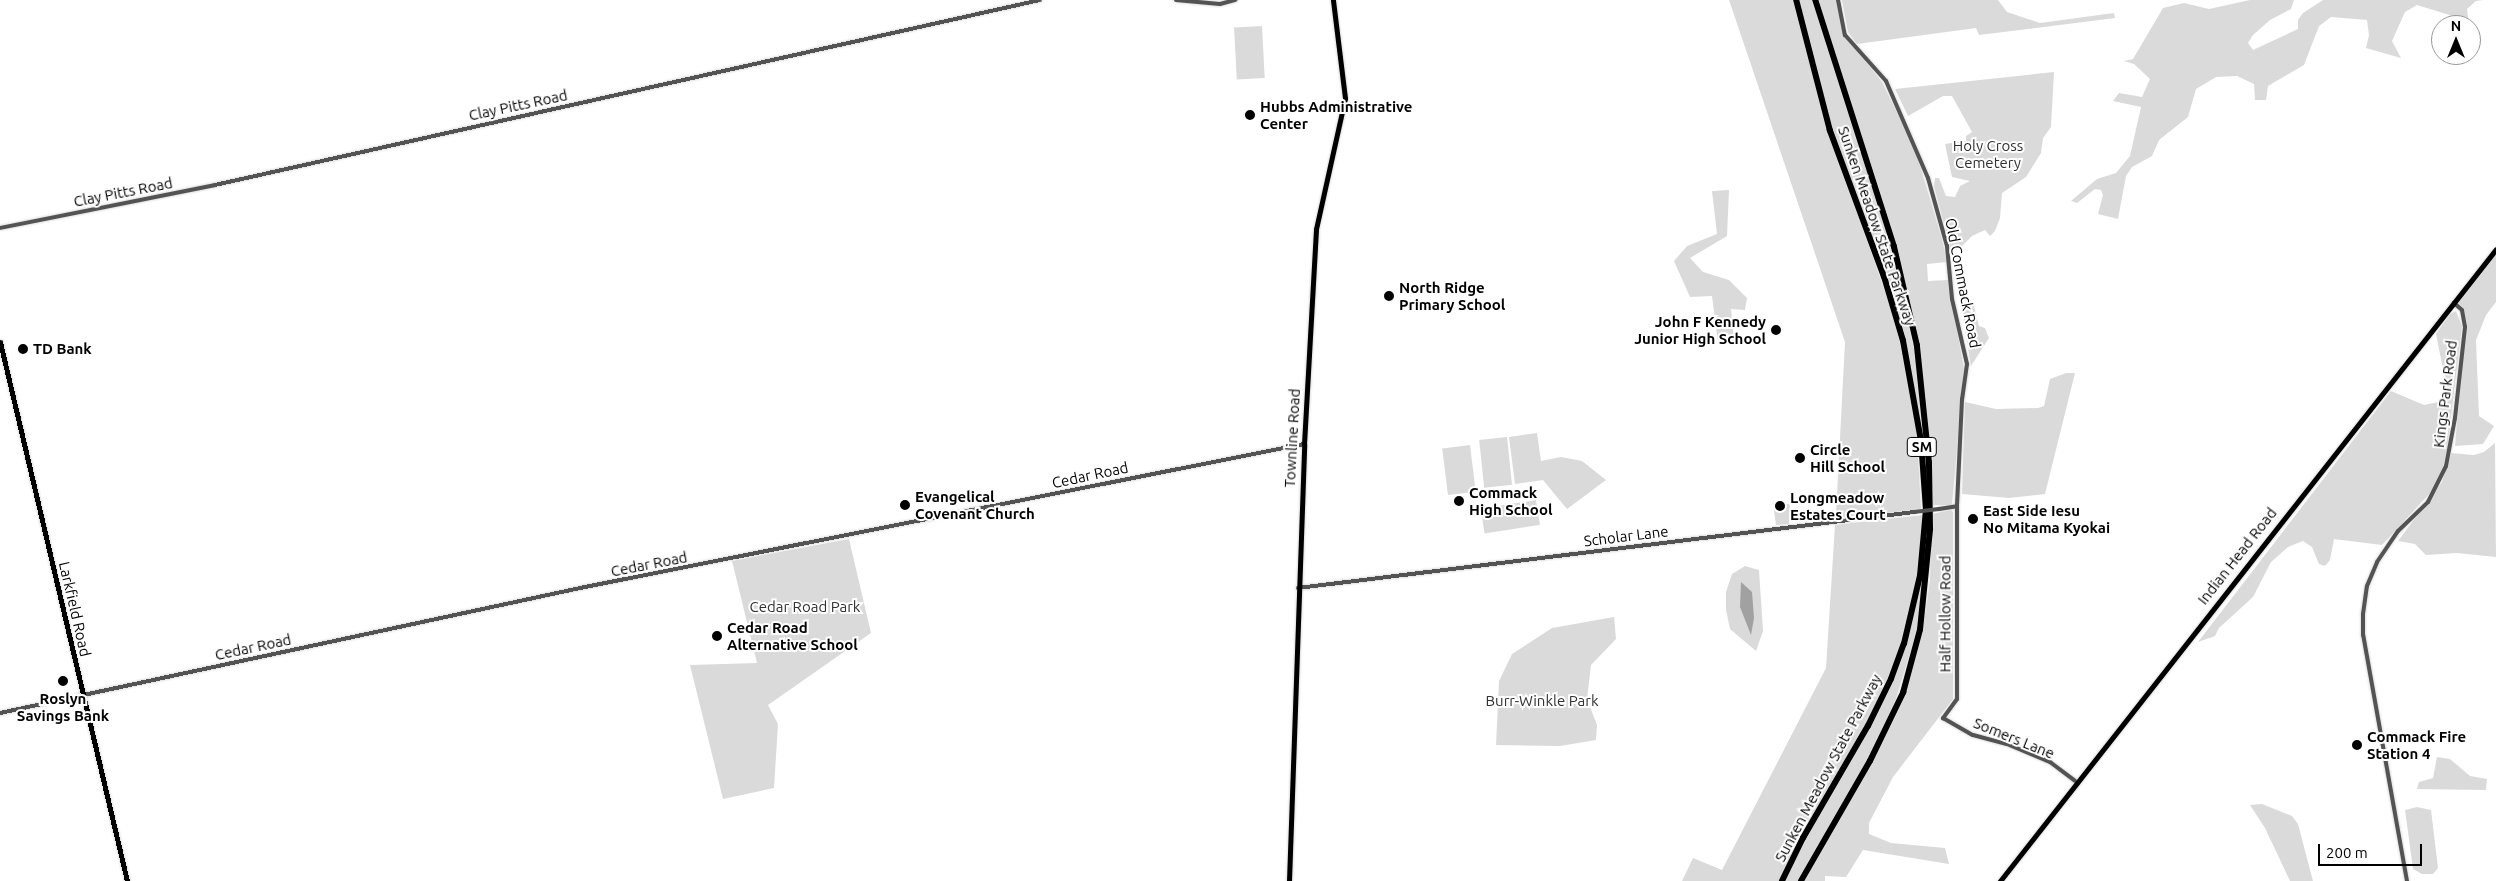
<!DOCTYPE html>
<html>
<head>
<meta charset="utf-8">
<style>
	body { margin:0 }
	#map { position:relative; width:2496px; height:881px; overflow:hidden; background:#fff; font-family:Ubuntu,sans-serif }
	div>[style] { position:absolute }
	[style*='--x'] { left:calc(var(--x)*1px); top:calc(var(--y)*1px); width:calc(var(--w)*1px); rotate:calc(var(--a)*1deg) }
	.green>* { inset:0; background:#dadada; transform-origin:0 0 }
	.water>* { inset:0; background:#a1a1a1 }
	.roads { filter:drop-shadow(0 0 1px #dbdbdb) drop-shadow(0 0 1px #dbdbdb) }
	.minor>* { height:4px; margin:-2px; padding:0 2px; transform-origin:2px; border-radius:2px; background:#535353 }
	.major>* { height:5px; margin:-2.5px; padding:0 2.5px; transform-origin:2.5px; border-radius:2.5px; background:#000 }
	.highway>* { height:5.5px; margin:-2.75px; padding:0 2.75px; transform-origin:2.75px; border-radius:2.75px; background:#000 }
	.minor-bridge>* { height:4px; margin:-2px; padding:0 2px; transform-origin:2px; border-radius:2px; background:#535353 }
	.dots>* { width:14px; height:14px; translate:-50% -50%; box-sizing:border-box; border:2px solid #fff; border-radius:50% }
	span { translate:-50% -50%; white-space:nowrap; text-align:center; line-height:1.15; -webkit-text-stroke:4px #fff; paint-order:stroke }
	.shield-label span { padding:1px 4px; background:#fff; border:1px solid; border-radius:4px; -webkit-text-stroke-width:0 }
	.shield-label { font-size:14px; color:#000; font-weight:700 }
	.street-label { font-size:15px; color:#000 }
	.poi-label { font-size:15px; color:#000; font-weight:700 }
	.left { translate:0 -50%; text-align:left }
	.right { translate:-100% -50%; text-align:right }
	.park-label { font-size:15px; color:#313131 }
	.north { position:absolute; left:2431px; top:15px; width:50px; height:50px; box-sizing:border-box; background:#fff; border:1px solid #999; border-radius:50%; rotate:0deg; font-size:14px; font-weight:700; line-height:20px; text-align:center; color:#000 }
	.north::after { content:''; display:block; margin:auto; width:18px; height:22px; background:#000; clip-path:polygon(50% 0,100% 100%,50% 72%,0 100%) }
	.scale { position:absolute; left:2318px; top:844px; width:104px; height:22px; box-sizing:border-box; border:2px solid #000; border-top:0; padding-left:6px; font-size:15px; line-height:18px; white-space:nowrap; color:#000; -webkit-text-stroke:4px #fff; paint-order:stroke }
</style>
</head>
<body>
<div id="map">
	<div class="green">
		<i style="clip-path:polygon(1729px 0,1793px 0,1831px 139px,1895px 320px,1916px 418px,1921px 509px,1802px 522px,1801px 519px,1836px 514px,1845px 342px)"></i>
		<i style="clip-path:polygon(1798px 0,1813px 0,1886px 228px,1915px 353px,1924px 428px,1922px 429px,1908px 355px,1836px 141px)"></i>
		<i style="clip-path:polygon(1818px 0,1836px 0,1843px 33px,1882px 82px,1915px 149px,1942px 239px,1947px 262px,1927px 264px,1928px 281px,1948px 280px,1964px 369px,1952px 505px,1932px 505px,1926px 400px,1911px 308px,1891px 227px)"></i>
		<i style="clip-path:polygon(1842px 0,1998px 0,2007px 12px,2040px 23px,2114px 13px,2115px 18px,1979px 35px,1976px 28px,1857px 44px,1848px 32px)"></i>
		<i style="clip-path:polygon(2250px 0,2294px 0,2291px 9px,2270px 20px,2253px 35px,2248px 43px,2253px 50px,2298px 29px,2298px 20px,2303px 13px,2323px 0,2483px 0,2476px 1px,2467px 9px,2469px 25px,2457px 25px,2456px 17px,2417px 5px,2405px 12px,2392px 41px,2401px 58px,2366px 48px,2369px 35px,2367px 20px,2331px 17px,2319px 26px,2304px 65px,2268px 86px,2266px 100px,2255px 100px,2254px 84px,2237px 76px,2216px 77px,2196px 89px,2188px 117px,2159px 140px,2152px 156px,2132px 167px,2126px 176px,2118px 219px,2098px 214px,2103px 195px,2101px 190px,2095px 189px,2077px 203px,2071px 201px,2097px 179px,2116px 173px,2130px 156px,2141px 107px,2113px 101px,2119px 93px,2142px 97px,2150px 79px,2134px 64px,2124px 61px,2133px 59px,2163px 8px,2184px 3px,2209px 9px)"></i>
		<i style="left:1262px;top:26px;width:52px;height:28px;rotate:87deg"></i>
		<i style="clip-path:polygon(2054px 72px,2051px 127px,2043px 138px,2041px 153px,2026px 177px,2002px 193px,2000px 218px,1995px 231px,1990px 236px,1985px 230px,1972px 236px,1959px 249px,1951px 250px,1934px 186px,1935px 178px,1939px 178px,1946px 196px,1955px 197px,1960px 186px,1970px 181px,1952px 177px,1945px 144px,1966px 141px,1966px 136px,1972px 132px,1952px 96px,1943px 96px,1908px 116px,1895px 89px)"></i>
		<i style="clip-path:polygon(1729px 190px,1727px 236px,1690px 258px,1703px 272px,1729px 280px,1747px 298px,1745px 310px,1731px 309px,1734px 341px,1718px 343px,1712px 296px,1690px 297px,1674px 261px,1687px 246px,1717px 234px,1712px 191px)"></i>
		<i style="clip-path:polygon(2496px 249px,2496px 302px,2486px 315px,2476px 340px,2479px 416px,2494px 426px,2483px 444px,2455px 446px,2465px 327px,2462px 310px,2454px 303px)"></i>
		<i style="clip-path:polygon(1961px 306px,1974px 306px,1979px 326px,1985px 328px,1989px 338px,1971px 366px)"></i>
		<i style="clip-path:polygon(2456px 311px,2462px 326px,2447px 450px,2442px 471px,2430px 493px,2382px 545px,2334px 539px,2330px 560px,2325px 566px,2319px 564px,2312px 547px,2303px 541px,2288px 547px,2271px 562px,2253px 597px,2219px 628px,2215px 636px,2198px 642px,2391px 391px,2424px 405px,2443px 401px,2447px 389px,2436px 334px,2450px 314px)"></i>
		<i style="clip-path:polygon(2066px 373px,2075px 373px,2045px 494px,2009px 498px,1962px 494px,1965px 402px,1996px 409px,2038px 408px,2044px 406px,2050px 379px)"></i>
		<i style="clip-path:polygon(1537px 433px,1541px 461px,1561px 457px,1582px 461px,1606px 480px,1567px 509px,1543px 480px,1515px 484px,1509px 437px)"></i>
		<i style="left:1507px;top:437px;width:48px;height:28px;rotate:84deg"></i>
		<i style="clip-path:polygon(2495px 443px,2496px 557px,2457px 553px,2426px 555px,2415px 544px,2398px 541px,2442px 482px,2451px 453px,2474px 455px,2484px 452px)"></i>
		<i style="left:1470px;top:445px;width:47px;height:28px;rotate:83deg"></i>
		<i style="left:1536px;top:500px;width:25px;height:56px;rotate:81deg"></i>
		<i style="clip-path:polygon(1773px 503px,1790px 504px,1789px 524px,1776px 525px)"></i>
		<i style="clip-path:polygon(1951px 510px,1953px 512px,1953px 699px,1893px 777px,1869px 823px,1869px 834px,1891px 843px,1945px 848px,1949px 864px,1863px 850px,1846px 877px,1825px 876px,1825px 881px,1804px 881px,1895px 718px,1907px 685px,1925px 615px,1930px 580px,1932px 514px)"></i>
		<i style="clip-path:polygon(1923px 515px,1917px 580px,1906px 628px,1891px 676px,1870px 719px,1803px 831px,1779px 881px,1682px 881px,1693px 858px,1722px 870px,1826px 668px,1835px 525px)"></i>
		<i style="clip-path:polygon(849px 539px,871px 633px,768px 705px,778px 724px,774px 788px,723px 799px,690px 665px,757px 663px,732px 561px)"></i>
		<i style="clip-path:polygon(1745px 566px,1759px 570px,1763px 631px,1756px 651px,1730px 629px,1726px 610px,1726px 592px,1732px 574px)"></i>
		<i style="clip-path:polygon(1924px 567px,1918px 627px,1893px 708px,1864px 768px,1798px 881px,1784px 881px,1806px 835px,1893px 682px,1908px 636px)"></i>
		<i style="clip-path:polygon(1614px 617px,1616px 639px,1591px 665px,1587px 699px,1597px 725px,1596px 740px,1560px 746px,1496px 745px,1499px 681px,1512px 654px,1552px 628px)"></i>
		<i style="clip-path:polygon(2437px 757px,2450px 759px,2470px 776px,2487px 779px,2486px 790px,2417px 789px,2419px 782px,2433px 778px)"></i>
		<i style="clip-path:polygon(2262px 804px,2292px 816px,2298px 824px,2313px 881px,2290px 881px,2265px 828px,2250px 805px)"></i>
		<i style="clip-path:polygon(2417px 807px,2431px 810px,2438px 868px,2433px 874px,2422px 874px,2413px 869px,2405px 810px)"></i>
	</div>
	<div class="water">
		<i style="clip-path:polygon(1741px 582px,1752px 592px,1754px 618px,1751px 635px,1740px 607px)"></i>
	</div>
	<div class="roads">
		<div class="minor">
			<i style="--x:1176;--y:0;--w:44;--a:5.2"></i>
			<i style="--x:1220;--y:4;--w:16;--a:-15"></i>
			<i style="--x:1838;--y:0;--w:36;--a:79"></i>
			<i style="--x:1845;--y:35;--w:62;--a:48.3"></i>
			<i style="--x:1886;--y:81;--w:106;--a:66.6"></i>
			<i style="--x:1928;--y:178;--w:71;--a:74.4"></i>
			<i style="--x:1947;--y:246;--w:53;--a:84.6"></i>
			<i style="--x:1952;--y:299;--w:67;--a:77"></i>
			<i style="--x:1967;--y:364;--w:35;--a:98"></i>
			<i style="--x:1962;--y:399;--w:107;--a:92.7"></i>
			<i style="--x:1957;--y:506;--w:193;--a:90"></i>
			<i style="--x:1957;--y:699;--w:24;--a:126"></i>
			<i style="--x:1943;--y:718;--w:34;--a:30"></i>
			<i style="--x:1973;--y:735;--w:35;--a:15"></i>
			<i style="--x:2007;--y:744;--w:47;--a:22.7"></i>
			<i style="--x:2050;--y:762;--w:31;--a:37"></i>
			<i style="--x:0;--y:228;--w:219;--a:-11.3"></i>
			<i style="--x:215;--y:185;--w:845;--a:-12.64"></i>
			<i style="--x:1939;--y:509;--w:18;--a:-9"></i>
			<i style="--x:1298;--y:588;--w:621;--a:-7.03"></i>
			<i style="--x:0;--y:713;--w:593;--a:-12.16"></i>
			<i style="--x:580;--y:588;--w:738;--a:-11.25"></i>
			<i style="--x:2407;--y:881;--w:250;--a:-100.1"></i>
			<i style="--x:2363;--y:635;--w:21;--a:-90"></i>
			<i style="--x:2363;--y:614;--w:28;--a:-82"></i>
			<i style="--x:2367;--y:586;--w:26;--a:-67"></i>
			<i style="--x:2377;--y:562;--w:37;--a:-56"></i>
			<i style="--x:2398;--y:531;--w:42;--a:-44"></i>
			<i style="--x:2428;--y:502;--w:40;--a:-63.4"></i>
			<i style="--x:2446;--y:466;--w:49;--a:-79.4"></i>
			<i style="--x:2455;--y:418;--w:92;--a:-83.7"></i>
			<i style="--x:2465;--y:327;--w:17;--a:-100"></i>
			<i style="--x:2462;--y:310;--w:11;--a:-139"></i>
		</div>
		<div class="major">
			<i style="--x:0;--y:342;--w:554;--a:76.74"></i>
			<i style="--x:1289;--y:881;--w:437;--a:-88"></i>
			<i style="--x:1304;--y:444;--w:215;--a:-86.8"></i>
			<i style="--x:1316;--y:229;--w:134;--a:-77.5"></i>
			<i style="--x:1345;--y:98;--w:99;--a:-97"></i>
			<i style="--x:2000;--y:881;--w:803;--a:-51.87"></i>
		</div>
		<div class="highway">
			<i style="--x:1782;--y:881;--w:48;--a:-64"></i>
			<i style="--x:1803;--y:838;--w:129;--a:-59.9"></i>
			<i style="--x:1868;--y:726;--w:52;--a:-63.9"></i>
			<i style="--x:1891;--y:679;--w:37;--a:-70"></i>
			<i style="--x:1904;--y:644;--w:70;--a:-76.8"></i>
			<i style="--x:1920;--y:576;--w:66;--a:-84.8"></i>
			<i style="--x:1926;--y:510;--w:69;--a:-94.1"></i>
			<i style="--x:1921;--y:441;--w:102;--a:-100.2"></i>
			<i style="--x:1903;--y:341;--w:67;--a:-106.5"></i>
			<i style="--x:1884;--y:277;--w:156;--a:-110.3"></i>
			<i style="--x:1830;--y:131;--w:135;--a:-104.5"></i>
			<i style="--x:1801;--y:881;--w:138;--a:-60.1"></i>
			<i style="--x:1870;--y:761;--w:76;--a:-64.1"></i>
			<i style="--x:1903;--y:693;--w:65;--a:-74.9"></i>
			<i style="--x:1920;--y:630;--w:101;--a:-84.3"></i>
			<i style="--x:1930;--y:529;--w:66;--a:-90.9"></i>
			<i style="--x:1929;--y:463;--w:118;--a:-95.9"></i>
			<i style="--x:1917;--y:346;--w:102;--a:-103.1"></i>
			<i style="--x:1894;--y:247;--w:259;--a:-107.7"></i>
		</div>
	</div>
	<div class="minor-bridge">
		<i style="--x:1914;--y:512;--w:25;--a:-7"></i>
	</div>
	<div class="dots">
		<i style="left:1250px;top:115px;background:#000"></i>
		<i style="left:1389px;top:296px;background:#000"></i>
		<i style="left:1776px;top:330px;background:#000"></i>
		<i style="left:23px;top:349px;background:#000"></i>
		<i style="left:1800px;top:458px;background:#000"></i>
		<i style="left:1459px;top:501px;background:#000"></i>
		<i style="left:905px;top:505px;background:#000"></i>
		<i style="left:1780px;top:506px;background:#000"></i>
		<i style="left:1973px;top:519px;background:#000"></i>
		<i style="left:717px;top:636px;background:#000"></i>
		<i style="left:63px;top:681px;background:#000"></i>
		<i style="left:2357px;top:745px;background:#000"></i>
	</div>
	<div class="shield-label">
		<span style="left:1922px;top:447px">SM</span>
	</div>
	<div class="street-label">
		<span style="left:518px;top:105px;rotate:-12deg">Clay Pitts Road</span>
		<span style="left:123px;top:192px;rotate:-11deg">Clay Pitts Road</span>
		<span style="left:1877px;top:226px;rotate:71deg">Sunken Meadow State Parkway</span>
		<span style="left:1963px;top:283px;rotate:79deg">Old Commack Road</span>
		<span style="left:2445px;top:394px;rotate:-83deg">Kings Park Road</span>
		<span style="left:1292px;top:438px;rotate:-87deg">Townline Road</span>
		<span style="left:1090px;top:475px;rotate:-12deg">Cedar Road</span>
		<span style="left:1626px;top:536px;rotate:-7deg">Scholar Lane</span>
		<span style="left:2237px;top:556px;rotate:-52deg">Indian Head Road</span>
		<span style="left:649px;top:564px;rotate:-11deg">Cedar Road</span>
		<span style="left:75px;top:609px;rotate:77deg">Larkfield Road</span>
		<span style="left:1945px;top:614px;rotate:-90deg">Half Hollow Road</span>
		<span style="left:253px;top:647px;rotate:-12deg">Cedar Road</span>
		<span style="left:2014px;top:738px;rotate:22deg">Somers Lane</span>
		<span style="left:1828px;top:768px;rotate:-62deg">Sunken Meadow State Parkway</span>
	</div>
	<div class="poi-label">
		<span class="left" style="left:1260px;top:115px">Hubbs Administrative<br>Center</span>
		<span class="left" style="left:1399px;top:296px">North Ridge<br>Primary School</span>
		<span class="right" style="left:1766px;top:330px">John F Kennedy<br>Junior High School</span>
		<span class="left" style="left:33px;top:349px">TD Bank</span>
		<span class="left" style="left:1810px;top:458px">Circle<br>Hill School</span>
		<span class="left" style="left:1469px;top:501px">Commack<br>High School</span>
		<span class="left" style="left:915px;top:505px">Evangelical<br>Covenant Church</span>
		<span class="left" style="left:1790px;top:506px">Longmeadow<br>Estates Court</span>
		<span class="left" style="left:1983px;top:519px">East Side Iesu<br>No Mitama Kyokai</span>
		<span class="left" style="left:727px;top:636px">Cedar Road<br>Alternative School</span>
		<span style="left:63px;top:707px">Roslyn<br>Savings Bank</span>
		<span class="left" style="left:2367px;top:745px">Commack Fire<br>Station 4</span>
	</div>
	<div class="park-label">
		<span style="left:1988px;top:154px">Holy Cross<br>Cemetery</span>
		<span style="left:805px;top:607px">Cedar Road Park</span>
		<span style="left:1542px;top:701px">Burr-Winkle Park</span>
	</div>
	<div class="north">N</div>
	<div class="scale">200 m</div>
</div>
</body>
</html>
